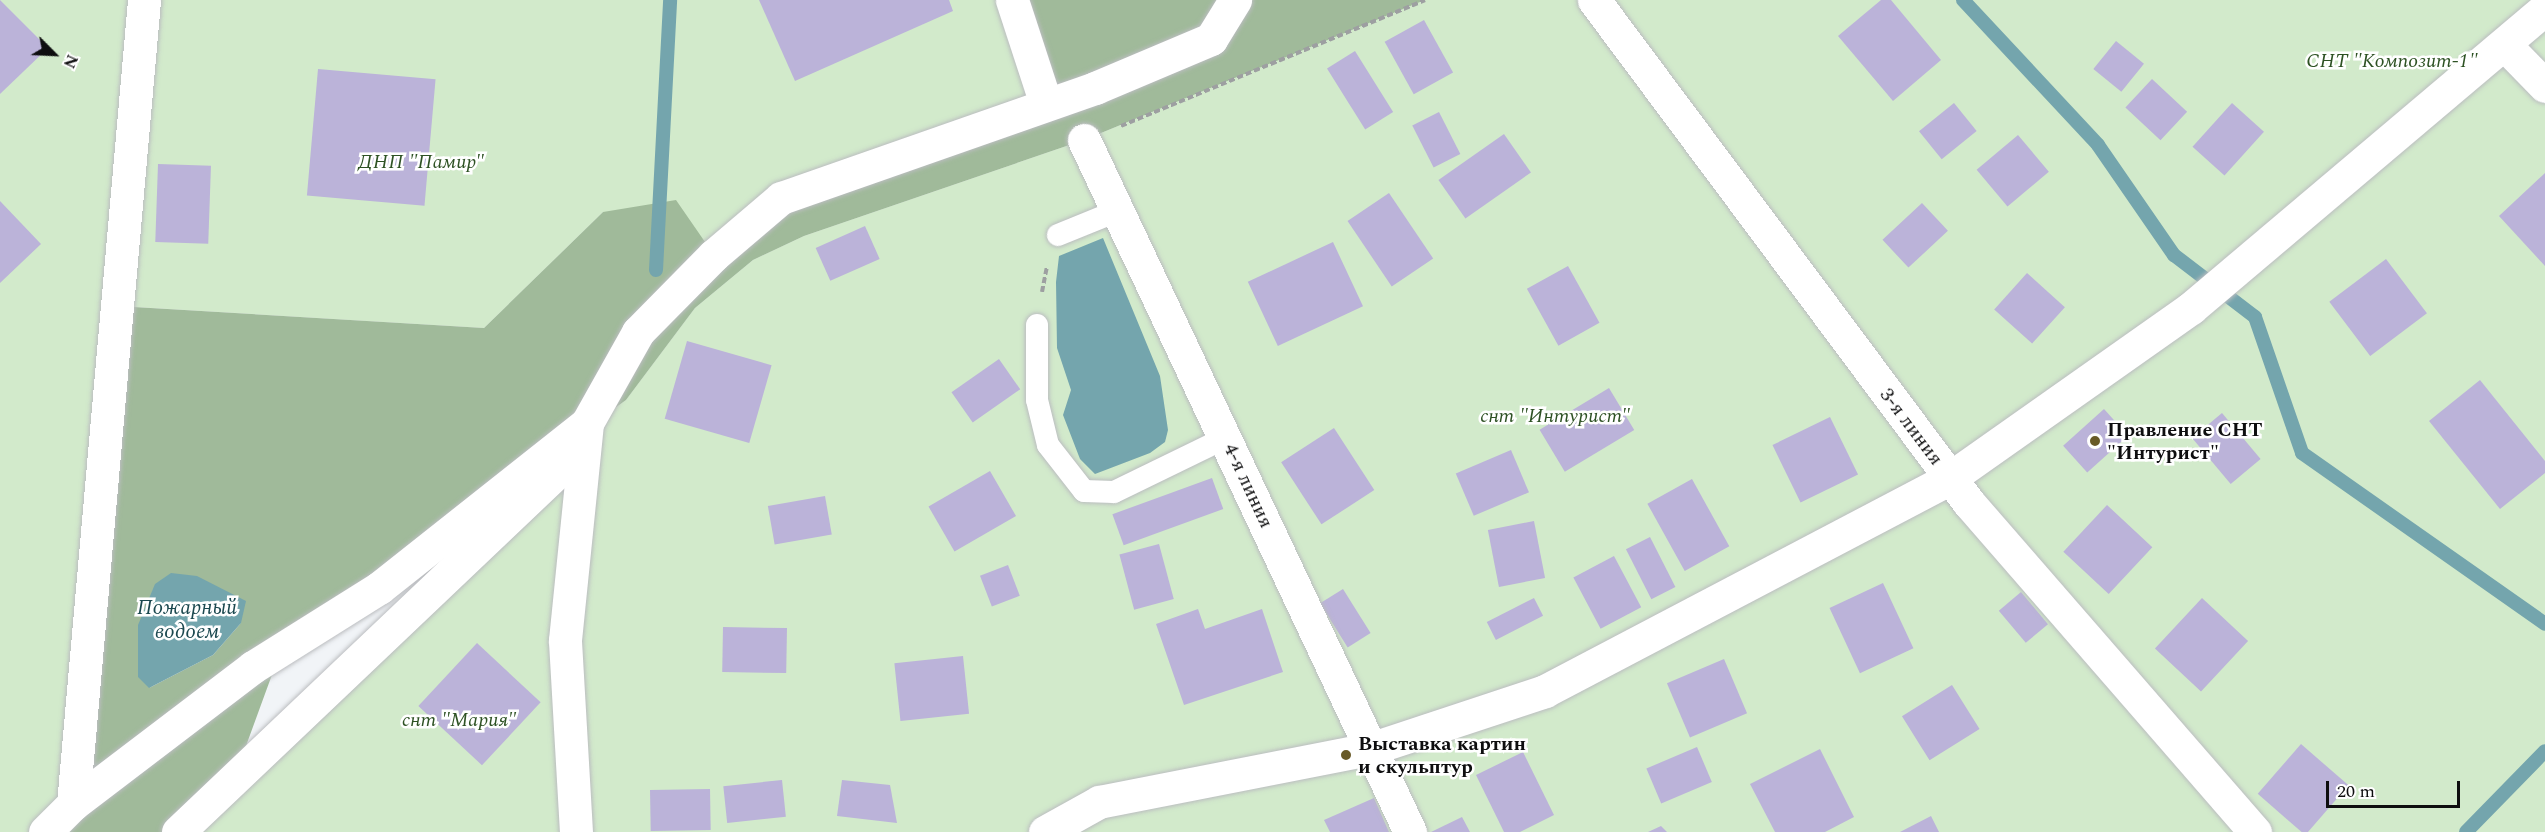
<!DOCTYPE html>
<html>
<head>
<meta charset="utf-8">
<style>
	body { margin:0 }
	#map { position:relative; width:2545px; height:832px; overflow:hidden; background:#f1f4f7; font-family:Spectral,serif }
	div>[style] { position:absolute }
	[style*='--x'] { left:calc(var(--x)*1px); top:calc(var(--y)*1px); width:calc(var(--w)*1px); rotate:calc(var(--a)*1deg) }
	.green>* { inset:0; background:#d2eacb }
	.forest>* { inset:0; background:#a0ba9a }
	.water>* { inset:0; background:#74a5ad }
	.stream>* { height:14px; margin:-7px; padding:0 7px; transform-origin:7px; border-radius:7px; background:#74a5ad }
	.building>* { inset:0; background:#bbb3d9; transform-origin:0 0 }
	.path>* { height:4px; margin-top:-2px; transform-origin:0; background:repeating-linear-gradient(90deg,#9d9fa1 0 6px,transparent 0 9px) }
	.roads { filter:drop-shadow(0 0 2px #bbbdc0) drop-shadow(0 0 2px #bbbdc0) }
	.lane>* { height:22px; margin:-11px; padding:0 11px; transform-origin:11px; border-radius:11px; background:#fff }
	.street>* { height:33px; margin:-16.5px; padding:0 16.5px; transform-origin:16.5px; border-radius:16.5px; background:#fff }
	.dots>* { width:16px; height:16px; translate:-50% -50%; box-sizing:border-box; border:3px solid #fff; border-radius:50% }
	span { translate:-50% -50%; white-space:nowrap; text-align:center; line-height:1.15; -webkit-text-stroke:5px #fff; paint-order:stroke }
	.park-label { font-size:20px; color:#2e5224; font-style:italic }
	.street-label { font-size:20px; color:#0e0e0f }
	.poi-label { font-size:20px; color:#0e0e0f; font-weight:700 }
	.left { translate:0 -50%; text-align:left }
	.water-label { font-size:21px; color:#1b484f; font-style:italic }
	.north { position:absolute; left:24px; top:24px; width:60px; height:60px; -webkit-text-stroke:4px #fff; paint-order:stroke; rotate:114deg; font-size:16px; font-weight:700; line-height:24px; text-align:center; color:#0e0e0f }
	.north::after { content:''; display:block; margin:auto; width:21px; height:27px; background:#0e0e0f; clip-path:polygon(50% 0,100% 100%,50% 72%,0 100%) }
	.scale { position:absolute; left:2326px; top:781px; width:134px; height:27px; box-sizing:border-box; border:3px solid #0e0e0f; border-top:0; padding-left:8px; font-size:18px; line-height:21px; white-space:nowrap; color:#0e0e0f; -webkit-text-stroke:4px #fff; paint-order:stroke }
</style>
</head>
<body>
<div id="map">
	<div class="green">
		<i style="clip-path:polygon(0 0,1015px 0,1043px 105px,714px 255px,603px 212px,484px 328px,118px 306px,70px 807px,46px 832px,0 832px)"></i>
		<i style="clip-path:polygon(1425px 0,2545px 0,2545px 832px,178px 832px,586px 429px,626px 400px,695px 308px,753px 260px,804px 236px,1084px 140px)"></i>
	</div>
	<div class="forest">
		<i style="clip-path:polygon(evenodd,1015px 0,1425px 0,1084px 140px,804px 236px,753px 260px,695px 308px,626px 400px,281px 650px,234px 779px,178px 832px,46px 832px,70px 807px,117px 306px,484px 328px,603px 212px,676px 200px,714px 255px,781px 198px,1042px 105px,1015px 0,241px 623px,213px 655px,149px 688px,241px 623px)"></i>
	</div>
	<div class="water">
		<i style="clip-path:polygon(1103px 238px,1160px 376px,1168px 430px,1165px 442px,1150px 453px,1095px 474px,1080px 459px,1063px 415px,1071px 390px,1057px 348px,1056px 282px,1059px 256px)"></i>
		<i style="clip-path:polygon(171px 573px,197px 576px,246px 601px,241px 623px,213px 655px,149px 688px,138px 677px,138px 625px,155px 584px)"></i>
	</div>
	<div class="stream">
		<i style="--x:1963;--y:0;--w:198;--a:47"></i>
		<i style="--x:2098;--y:145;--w:134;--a:55.4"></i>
		<i style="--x:2174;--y:255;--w:102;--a:37.4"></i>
		<i style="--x:2255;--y:317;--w:144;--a:70.9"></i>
		<i style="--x:2302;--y:453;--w:297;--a:35.1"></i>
		<i style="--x:656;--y:270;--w:270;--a:-87"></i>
		<i style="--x:2466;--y:832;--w:113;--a:-45.7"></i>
	</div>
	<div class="building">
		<i style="clip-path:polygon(0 0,48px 48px,0 94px)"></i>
		<i style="clip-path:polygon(759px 0,949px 0,953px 11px,795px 81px)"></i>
		<i style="clip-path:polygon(1881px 0,1891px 0,1941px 60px,1893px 101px,1838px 36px)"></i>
		<i style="left:1424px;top:20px;width:60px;height:45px;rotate:61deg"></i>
		<i style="left:2116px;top:41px;width:36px;height:36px;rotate:39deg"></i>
		<i style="left:1355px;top:51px;width:72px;height:33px;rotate:58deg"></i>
		<i style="left:318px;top:69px;width:118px;height:127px;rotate:5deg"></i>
		<i style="left:2152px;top:79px;width:48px;height:39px;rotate:43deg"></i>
		<i style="left:1954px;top:103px;width:36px;height:45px;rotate:51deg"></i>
		<i style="left:2232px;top:103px;width:43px;height:59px;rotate:42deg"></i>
		<i style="left:1439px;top:112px;width:47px;height:30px;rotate:63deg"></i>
		<i style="left:1504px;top:134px;width:47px;height:80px;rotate:55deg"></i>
		<i style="left:2018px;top:135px;width:48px;height:54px;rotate:50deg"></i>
		<i style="left:158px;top:164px;width:53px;height:78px;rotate:2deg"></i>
		<i style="clip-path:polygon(2545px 173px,2545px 266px,2499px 216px)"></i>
		<i style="left:1389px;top:193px;width:79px;height:50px;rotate:56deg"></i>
		<i style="clip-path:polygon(0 201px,41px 244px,0 283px)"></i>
		<i style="left:1922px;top:203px;width:38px;height:54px;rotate:47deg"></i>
		<i style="left:865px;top:226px;width:36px;height:54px;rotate:66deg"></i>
		<i style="left:1333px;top:242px;width:71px;height:94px;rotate:65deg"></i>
		<i style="left:2386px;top:259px;width:68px;height:71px;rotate:53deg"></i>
		<i style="left:1568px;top:266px;width:65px;height:47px;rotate:61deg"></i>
		<i style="left:2027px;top:273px;width:51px;height:49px;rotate:42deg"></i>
		<i style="left:687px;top:341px;width:88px;height:81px;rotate:16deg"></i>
		<i style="left:999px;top:359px;width:37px;height:58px;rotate:55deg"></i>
		<i style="clip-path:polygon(2480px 380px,2545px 461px,2545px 473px,2500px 509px,2429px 421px)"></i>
		<i style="left:1609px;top:388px;width:49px;height:81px;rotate:59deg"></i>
		<i style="left:2104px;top:409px;width:36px;height:55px;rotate:48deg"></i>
		<i style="left:2222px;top:413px;width:60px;height:39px;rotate:50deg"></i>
		<i style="left:1830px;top:417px;width:64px;height:64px;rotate:64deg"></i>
		<i style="left:1334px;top:428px;width:74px;height:63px;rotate:57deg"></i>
		<i style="left:1511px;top:450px;width:46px;height:60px;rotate:67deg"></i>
		<i style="left:990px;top:471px;width:52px;height:71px;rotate:60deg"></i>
		<i style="left:1212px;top:478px;width:33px;height:106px;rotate:70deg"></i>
		<i style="left:1692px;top:479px;width:77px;height:51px;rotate:61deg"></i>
		<i style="left:825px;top:496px;width:39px;height:58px;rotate:80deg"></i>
		<i style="left:2107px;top:505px;width:62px;height:64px;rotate:43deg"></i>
		<i style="left:1534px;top:521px;width:58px;height:47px;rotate:79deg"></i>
		<i style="left:1650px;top:537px;width:56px;height:27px;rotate:63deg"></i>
		<i style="left:1159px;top:544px;width:57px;height:41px;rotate:75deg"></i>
		<i style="left:1614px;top:556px;width:58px;height:46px;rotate:62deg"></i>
		<i style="left:1008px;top:565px;width:33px;height:30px;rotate:69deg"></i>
		<i style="left:1883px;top:583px;width:72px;height:59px;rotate:65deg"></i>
		<i style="left:1343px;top:589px;width:52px;height:27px;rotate:58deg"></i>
		<i style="left:2021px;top:592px;width:42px;height:29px;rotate:50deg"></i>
		<i style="left:1534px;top:598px;width:20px;height:53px;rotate:63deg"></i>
		<i style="left:2202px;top:598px;width:63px;height:69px;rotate:43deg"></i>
		<i style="clip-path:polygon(1198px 609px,1205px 629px,1262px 609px,1283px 672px,1184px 705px,1156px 624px)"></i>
		<i style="left:723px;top:627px;width:64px;height:45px;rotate:1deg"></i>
		<i style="left:477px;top:643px;width:87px;height:86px;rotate:43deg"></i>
		<i style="left:963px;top:656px;width:58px;height:69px;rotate:84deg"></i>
		<i style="left:1724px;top:659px;width:59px;height:62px;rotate:67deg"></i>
		<i style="left:1952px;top:685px;width:52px;height:59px;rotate:58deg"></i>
		<i style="left:2301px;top:744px;width:63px;height:66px;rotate:41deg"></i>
		<i style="left:1697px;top:747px;width:38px;height:55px;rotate:67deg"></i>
		<i style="clip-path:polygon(1820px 749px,1854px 817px,1825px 832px,1775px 832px,1750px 784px)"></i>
		<i style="clip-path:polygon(1523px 752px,1554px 815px,1520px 832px,1504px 832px,1476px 775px)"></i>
		<i style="left:782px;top:780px;width:37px;height:59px;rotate:84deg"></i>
		<i style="clip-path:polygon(842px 780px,890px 785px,897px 823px,837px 816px)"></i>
		<i style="left:710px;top:789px;width:41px;height:60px;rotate:89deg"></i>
		<i style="clip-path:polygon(1374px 798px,1389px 832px,1330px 832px,1324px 820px)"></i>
		<i style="clip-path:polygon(1931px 816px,1939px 832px,1900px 832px)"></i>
		<i style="clip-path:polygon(1462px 817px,1470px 832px,1431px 832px)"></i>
		<i style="clip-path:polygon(1661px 826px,1667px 832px,1648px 832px)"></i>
	</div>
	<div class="path">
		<i style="--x:1121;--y:126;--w:329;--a:-22.5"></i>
		<i style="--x:1042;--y:292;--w:25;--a:-79"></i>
	</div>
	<div class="roads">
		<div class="lane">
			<i style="--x:1058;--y:235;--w:64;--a:-22.1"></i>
			<i style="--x:1037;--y:325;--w:75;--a:90"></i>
			<i style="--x:1037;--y:400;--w:46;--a:76.3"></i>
			<i style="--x:1048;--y:445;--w:58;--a:52"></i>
			<i style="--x:1084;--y:491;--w:30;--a:2"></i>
			<i style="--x:1114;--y:492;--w:123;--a:-25.9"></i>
		</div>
		<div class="street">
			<i style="--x:1012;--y:0;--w:109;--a:71.9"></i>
			<i style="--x:1594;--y:0;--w:627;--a:53.29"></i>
			<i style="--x:1969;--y:503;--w:436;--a:49"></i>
			<i style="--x:2505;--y:45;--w:57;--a:45.7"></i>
			<i style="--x:1084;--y:140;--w:765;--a:64.77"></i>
			<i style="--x:73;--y:804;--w:807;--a:-84.95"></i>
			<i style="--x:45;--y:832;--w:40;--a:-45"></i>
			<i style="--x:73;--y:804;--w:226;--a:-37.3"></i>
			<i style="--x:253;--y:667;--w:149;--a:-32.1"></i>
			<i style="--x:379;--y:588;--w:265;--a:-38.4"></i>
			<i style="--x:587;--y:423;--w:104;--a:-60.7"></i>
			<i style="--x:638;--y:332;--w:108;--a:-45.4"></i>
			<i style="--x:714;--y:255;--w:88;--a:-40.4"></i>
			<i style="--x:781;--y:198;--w:333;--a:-19.3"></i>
			<i style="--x:1095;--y:88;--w:126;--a:-22.9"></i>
			<i style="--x:1211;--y:39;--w:46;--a:-58.4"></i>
			<i style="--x:178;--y:832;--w:527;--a:-43.54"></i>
			<i style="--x:576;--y:832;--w:192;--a:-93.3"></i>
			<i style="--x:565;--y:640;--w:218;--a:-84.2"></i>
			<i style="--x:1045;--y:832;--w:62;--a:-29.1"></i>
			<i style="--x:1099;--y:802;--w:279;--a:-11.1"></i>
			<i style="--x:1373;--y:748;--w:181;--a:-18.3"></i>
			<i style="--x:1545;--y:691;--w:458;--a:-27.7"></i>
			<i style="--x:1950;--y:478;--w:295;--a:-35.2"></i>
			<i style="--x:2191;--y:308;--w:463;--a:-40.2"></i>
		</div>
	</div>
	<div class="dots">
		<i style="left:2095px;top:441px;background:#685a27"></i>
		<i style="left:1346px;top:755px;background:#685a27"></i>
	</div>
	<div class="park-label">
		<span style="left:2392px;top:61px">СНТ "Композит-1"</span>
		<span style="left:421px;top:162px">ДНП "Памир"</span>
		<span style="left:1555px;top:416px">снт "Интурист"</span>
		<span style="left:459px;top:720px">снт "Мария"</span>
	</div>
	<div class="street-label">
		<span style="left:1911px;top:427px;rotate:53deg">3-я линия</span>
		<span style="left:1248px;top:486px;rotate:65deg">4-я линия</span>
	</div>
	<div class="poi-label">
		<span class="left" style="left:2107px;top:442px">Правление СНТ<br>"Интурист"</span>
		<span class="left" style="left:1358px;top:756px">Выставка картин<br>и скульптур</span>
	</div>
	<div class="water-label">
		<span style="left:187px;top:620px">Пожарный<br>водоем</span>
	</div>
	<div class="north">N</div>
	<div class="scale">20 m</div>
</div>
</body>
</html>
